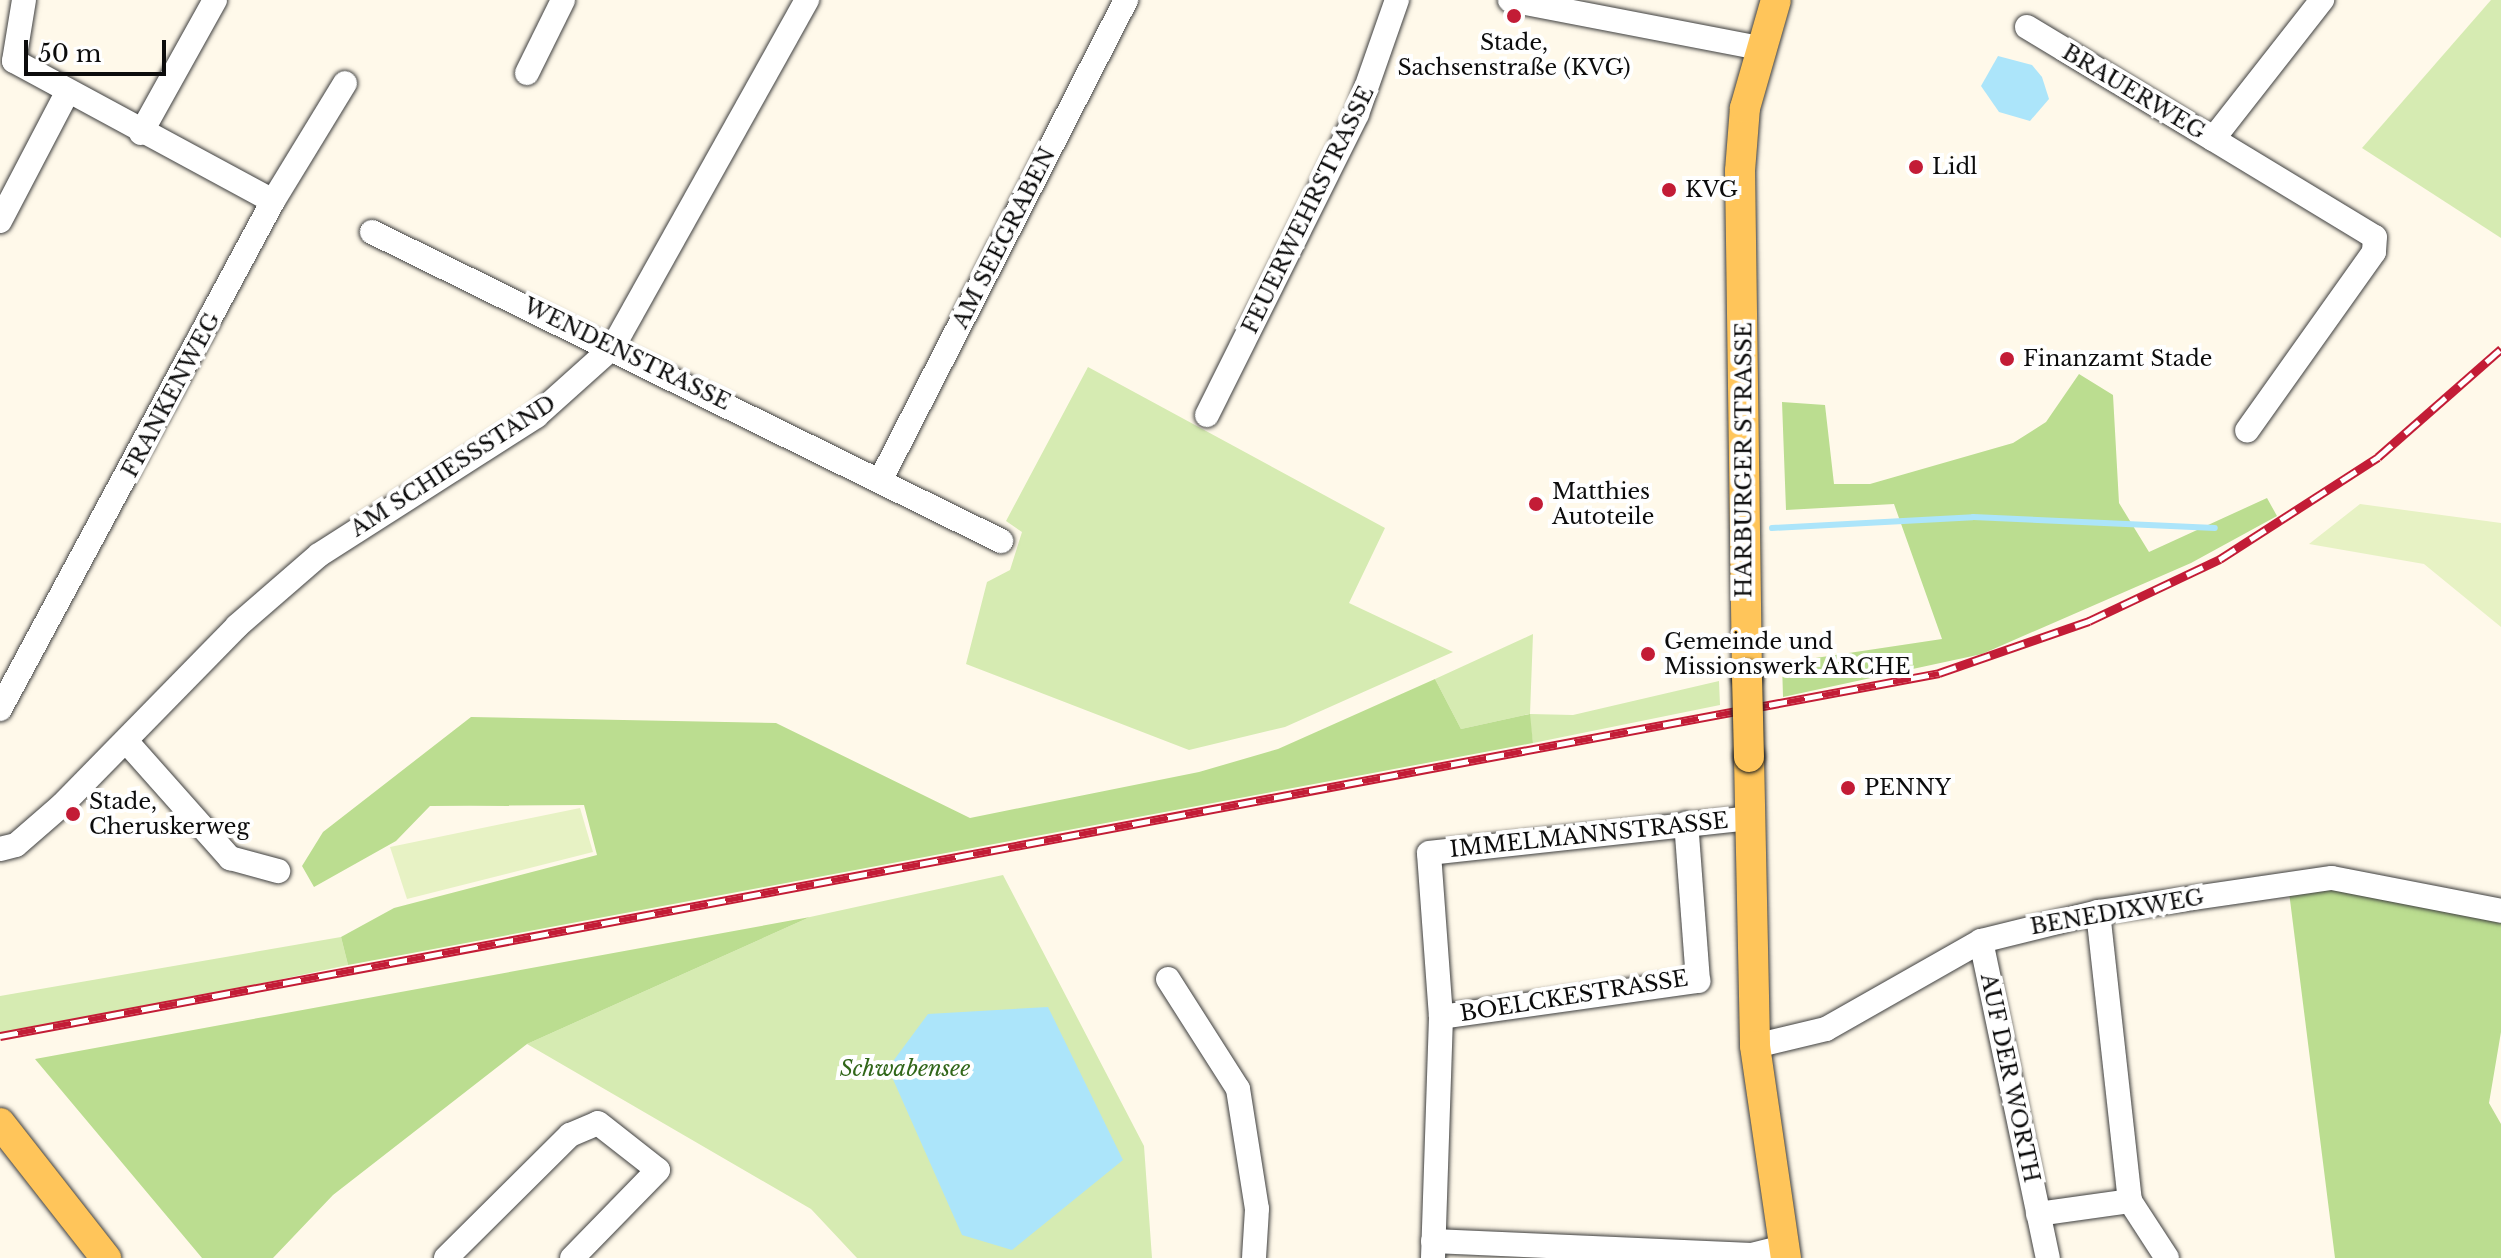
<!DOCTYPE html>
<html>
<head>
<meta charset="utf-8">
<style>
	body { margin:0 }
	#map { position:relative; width:2501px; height:1258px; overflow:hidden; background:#fff9ea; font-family:"Libre Baskerville",serif }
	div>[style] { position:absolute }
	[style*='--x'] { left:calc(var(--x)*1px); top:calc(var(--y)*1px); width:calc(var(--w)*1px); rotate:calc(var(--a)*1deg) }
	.green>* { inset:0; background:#d6ebb2 }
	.forest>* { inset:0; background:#bbdd90 }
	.pitch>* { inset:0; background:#e7f2c4 }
	.water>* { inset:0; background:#ace5fa }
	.stream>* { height:6px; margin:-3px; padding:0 3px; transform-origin:3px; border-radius:3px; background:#ace5fa }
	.roads { filter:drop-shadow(0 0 2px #3f3f3f) drop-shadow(0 0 2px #3f3f3f) }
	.minor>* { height:24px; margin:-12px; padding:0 12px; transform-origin:12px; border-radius:12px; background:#fff }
	.major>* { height:30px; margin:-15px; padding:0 15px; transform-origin:15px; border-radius:15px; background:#ffc55a }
	.rail>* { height:9px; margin-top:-4.5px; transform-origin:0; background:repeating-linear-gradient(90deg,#fff 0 18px,#c31c36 0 36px); box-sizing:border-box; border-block:2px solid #c31c36 }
	.bridges { filter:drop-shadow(0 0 2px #1d1d1d) drop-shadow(0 0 2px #1d1d1d) }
	.major-bridge>* { height:30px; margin:-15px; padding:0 15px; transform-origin:15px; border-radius:15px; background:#ffc55a }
	.dots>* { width:22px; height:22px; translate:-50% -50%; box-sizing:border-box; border:4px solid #fff; border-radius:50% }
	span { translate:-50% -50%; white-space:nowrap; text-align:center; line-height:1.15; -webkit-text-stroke:8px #fff; paint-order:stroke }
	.poi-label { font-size:22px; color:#0c0c0c }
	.left { translate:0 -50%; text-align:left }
	.street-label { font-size:22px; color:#0c0c0c }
	.park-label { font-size:22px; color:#316619; font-style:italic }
	.scale { position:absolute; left:24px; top:40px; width:142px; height:36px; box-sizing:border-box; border:4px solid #0c0c0c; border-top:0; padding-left:10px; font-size:24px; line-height:28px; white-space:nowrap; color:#0c0c0c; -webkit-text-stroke:6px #fff; paint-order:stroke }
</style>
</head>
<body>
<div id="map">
	<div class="green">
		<i style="clip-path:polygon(2491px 0,2501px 0,2501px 238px,2362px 148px)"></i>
		<i style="clip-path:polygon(1088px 367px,1385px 528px,1349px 603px,1453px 652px,1285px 727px,1189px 750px,966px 664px,987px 582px,1010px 570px,1022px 532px,1006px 521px)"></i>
		<i style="clip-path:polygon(1533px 634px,1530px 714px,1573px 715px,1719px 681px,1720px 705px,1533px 743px,1529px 714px,1461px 729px,1435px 679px)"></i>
		<i style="clip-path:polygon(1003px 875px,1144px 1146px,1152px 1258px,857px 1258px,811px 1209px,527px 1044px,810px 917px)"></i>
		<i style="clip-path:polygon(341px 937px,348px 965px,0 1039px,0 996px)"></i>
	</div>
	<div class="forest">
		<i style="clip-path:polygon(2079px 374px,2113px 395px,2119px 503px,2149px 552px,2267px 498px,2277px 516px,2191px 563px,1982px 654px,1783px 697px,1782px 663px,1942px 639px,1894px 504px,1786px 510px,1782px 402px,1825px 405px,1834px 484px,1870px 484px,2013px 443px,2046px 422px)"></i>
		<i style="clip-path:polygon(1435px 679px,1461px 729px,1530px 714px,1533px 743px,348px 965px,341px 937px,394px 908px,597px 855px,584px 805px,430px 806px,396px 841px,314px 887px,302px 866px,323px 832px,471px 717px,776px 723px,970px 818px,1199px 772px,1278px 749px)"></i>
		<i style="clip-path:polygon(2288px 884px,2501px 911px,2501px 1032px,2489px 1103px,2501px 1124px,2501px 1258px,2335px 1258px)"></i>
		<i style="clip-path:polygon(810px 917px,527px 1044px,333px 1195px,273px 1258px,202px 1258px,35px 1059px)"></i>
	</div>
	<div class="pitch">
		<i style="clip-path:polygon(2360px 504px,2501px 523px,2501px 627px,2424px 564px,2309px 544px)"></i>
		<i style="clip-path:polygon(580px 808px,593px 852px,407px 899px,390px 847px)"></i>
	</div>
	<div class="water">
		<i style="clip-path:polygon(1998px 56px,2032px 65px,2042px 77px,2049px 99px,2030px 121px,1999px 112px,1981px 86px)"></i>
		<i style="clip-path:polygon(1048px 1007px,1123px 1160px,1012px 1250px,962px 1235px,888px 1068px,928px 1014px)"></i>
	</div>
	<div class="stream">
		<i style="--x:1772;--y:528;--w:201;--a:-3.1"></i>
		<i style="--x:1973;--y:517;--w:242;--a:2.6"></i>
	</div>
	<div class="roads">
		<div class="minor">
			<i style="--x:1510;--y:0;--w:254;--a:10.9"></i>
			<i style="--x:2027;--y:27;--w:217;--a:31.1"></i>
			<i style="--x:2213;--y:139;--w:177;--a:-51.9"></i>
			<i style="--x:14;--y:61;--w:294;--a:28.4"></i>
			<i style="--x:14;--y:61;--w:62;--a:-80.7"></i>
			<i style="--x:527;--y:73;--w:81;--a:-63.7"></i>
			<i style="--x:141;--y:133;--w:152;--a:-60.9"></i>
			<i style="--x:2213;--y:139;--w:189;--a:31.2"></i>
			<i style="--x:2375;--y:237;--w:15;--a:94"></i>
			<i style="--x:2374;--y:252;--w:219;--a:125.4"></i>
			<i style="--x:0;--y:221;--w:142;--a:-62.4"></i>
			<i style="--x:372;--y:232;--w:701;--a:26.16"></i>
			<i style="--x:1207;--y:415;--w:336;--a:-63.5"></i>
			<i style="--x:1357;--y:114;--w:121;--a:-70.7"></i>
			<i style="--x:882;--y:477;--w:536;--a:-62.91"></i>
			<i style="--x:0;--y:709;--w:577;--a:-61.75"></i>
			<i style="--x:273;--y:201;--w:138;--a:-58.6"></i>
			<i style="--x:126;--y:741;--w:157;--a:48.4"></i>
			<i style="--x:230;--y:858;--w:50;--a:15.2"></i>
			<i style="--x:0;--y:849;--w:16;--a:-14"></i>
			<i style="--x:16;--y:845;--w:61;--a:-41"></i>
			<i style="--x:62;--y:805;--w:250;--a:-45.6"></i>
			<i style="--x:237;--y:626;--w:108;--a:-40.9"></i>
			<i style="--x:319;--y:555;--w:258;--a:-32.6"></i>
			<i style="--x:536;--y:416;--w:103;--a:-41.9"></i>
			<i style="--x:613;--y:347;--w:398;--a:-60.8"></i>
			<i style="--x:2098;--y:912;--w:291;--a:83.7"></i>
			<i style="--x:2130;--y:1201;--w:68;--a:57"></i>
			<i style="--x:1981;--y:941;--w:324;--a:78.1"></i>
			<i style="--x:1168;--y:979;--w:130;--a:57.5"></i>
			<i style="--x:1238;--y:1089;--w:121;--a:81"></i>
			<i style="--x:1257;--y:1209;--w:49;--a:93.5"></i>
			<i style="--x:1441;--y:1017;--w:260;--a:-8"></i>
			<i style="--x:1698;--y:981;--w:158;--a:-94.3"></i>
			<i style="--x:1755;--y:1046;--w:73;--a:-13.5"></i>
			<i style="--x:1826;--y:1029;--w:178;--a:-29.6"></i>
			<i style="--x:1981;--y:941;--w:121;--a:-13.9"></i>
			<i style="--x:2098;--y:912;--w:236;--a:-8.3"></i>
			<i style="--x:2332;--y:878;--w:172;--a:11"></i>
			<i style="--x:2038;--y:1214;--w:93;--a:-8"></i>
			<i style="--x:1433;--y:1241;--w:319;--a:2.5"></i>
			<i style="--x:1752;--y:1255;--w:33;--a:-14"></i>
			<i style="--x:446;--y:1258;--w:175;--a:-44.8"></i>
			<i style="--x:570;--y:1135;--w:30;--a:-23"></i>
			<i style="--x:598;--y:1123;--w:76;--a:38.1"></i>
			<i style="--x:658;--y:1170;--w:123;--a:134.3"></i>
			<i style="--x:1433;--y:1258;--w:241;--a:-88.1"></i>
			<i style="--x:1441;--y:1017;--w:164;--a:-94.2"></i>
			<i style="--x:1429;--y:853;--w:322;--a:-6.2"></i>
		</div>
		<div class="major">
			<i style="--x:1747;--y:676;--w:505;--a:-90.79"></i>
			<i style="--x:1740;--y:171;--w:63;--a:-85.5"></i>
			<i style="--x:1745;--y:108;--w:112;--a:-74"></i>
			<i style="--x:1749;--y:757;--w:289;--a:88.8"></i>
			<i style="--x:1755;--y:1046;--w:214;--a:81.7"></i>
			<i style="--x:0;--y:1123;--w:172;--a:51.9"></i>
		</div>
	</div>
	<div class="rail">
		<i style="--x:0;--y:1036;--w:1973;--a:-10.6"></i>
		<i style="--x:1939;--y:673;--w:159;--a:-19.1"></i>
		<i style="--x:2089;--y:621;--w:145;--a:-25.3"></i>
		<i style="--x:2220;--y:559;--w:188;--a:-32.8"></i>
		<i style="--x:2378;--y:457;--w:164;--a:-41.3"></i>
	</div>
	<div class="bridges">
		<div class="major-bridge">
			<i style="--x:1747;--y:676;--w:81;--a:88.6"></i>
		</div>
	</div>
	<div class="dots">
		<i style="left:1514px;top:16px;background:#c31c36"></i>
		<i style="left:1916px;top:167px;background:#c31c36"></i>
		<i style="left:1669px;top:190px;background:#c31c36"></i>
		<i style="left:2007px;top:359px;background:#c31c36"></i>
		<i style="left:1536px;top:504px;background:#c31c36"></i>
		<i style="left:1648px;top:654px;background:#c31c36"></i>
		<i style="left:1848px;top:788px;background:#c31c36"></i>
		<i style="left:73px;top:814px;background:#c31c36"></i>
	</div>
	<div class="poi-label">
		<span style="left:1514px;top:55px">Stade,<br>Sachsenstraße (KVG)</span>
		<span class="left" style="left:1932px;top:167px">Lidl</span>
		<span class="left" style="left:1685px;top:190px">KVG</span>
		<span class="left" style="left:2023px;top:359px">Finanzamt Stade</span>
		<span class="left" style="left:1552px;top:504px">Matthies<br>Autoteile</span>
		<span class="left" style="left:1664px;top:654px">Gemeinde und<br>Missionswerk ARCHE</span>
		<span class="left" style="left:1864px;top:788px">PENNY</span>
		<span class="left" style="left:89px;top:814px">Stade,<br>Cheruskerweg</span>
	</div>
	<div class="street-label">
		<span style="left:2134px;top:92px;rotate:31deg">BRAUERWEG</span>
		<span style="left:1308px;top:210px;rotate:-64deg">FEUERWEHRSTRASSE</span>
		<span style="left:1004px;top:238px;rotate:-63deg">AM SEEGRABEN</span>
		<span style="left:627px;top:354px;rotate:26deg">WENDENSTRASSE</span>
		<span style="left:171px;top:395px;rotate:-62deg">FRANKENWEG</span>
		<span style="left:1744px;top:460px;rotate:-90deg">HARBURGER STRASSE</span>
		<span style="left:453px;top:466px;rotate:-33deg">AM SCHIESSSTAND</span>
		<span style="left:1589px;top:835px;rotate:-6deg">IMMELMANNSTRASSE</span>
		<span style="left:2117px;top:912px;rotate:-10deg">BENEDIXWEG</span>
		<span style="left:1574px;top:996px;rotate:-9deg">BOELCKESTRASSE</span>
		<span style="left:2010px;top:1078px;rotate:78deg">AUF DER WORTH</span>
	</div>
	<div class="park-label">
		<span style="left:905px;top:1069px">Schwabensee</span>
	</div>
	<div class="scale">50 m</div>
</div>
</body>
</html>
